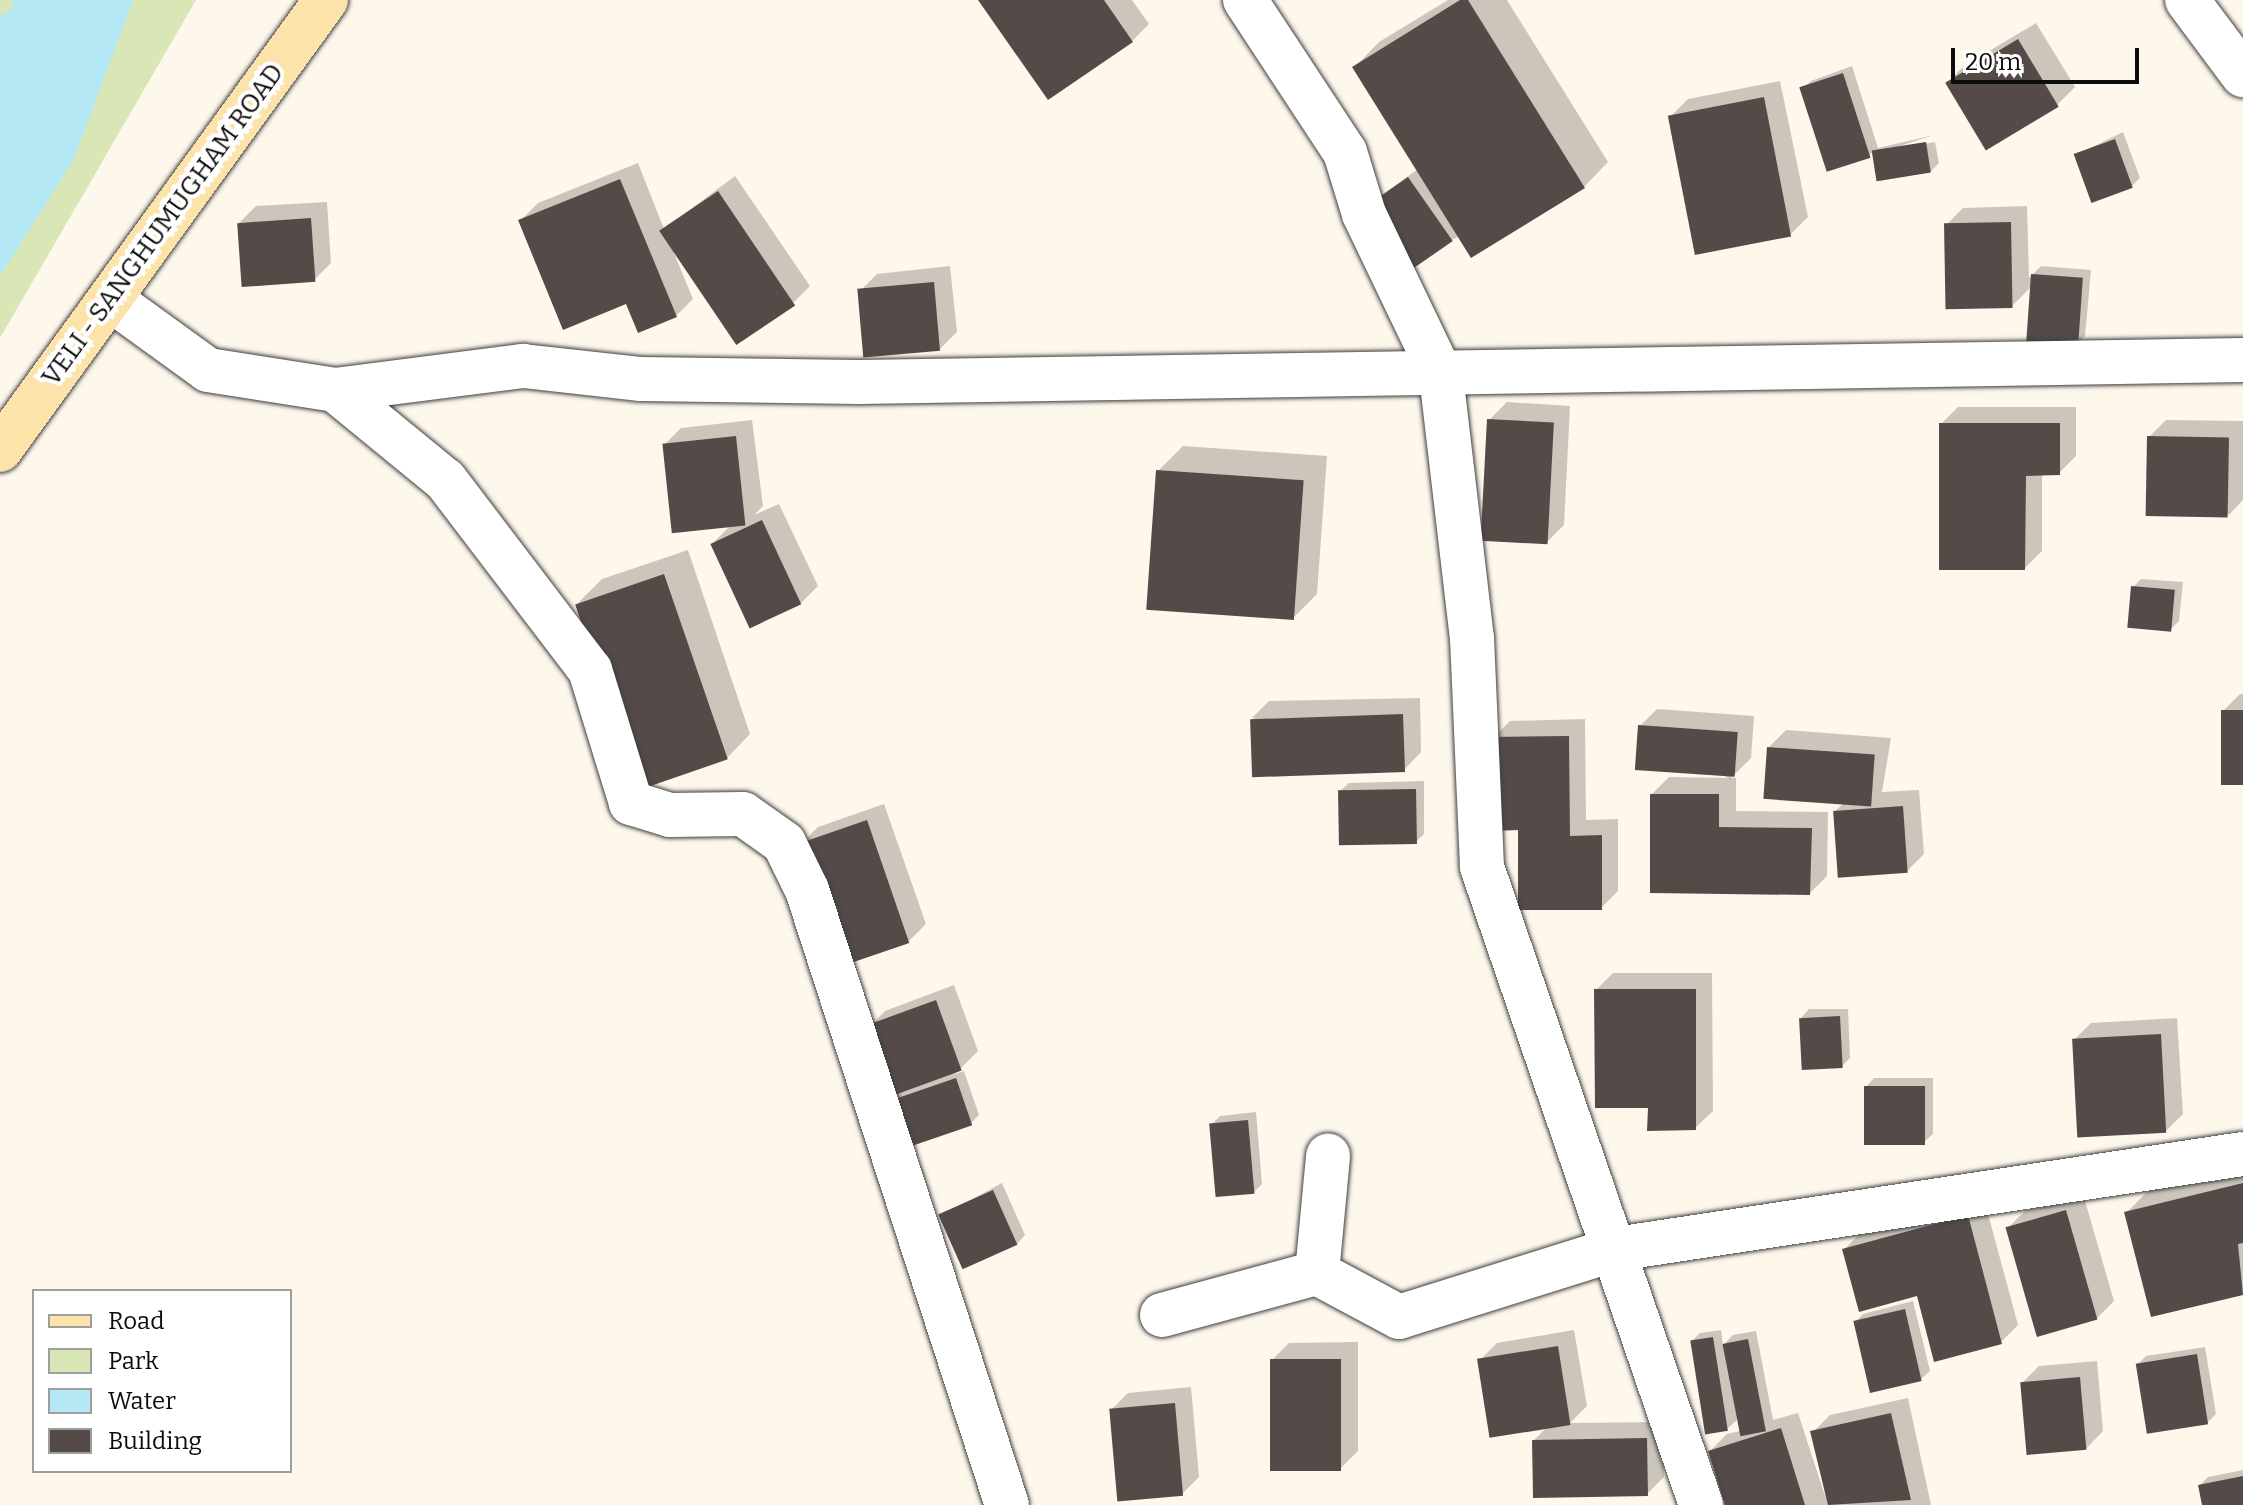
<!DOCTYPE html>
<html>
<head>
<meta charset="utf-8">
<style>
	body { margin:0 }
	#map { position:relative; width:2243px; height:1505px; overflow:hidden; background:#fef7ec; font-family:Bitter,serif }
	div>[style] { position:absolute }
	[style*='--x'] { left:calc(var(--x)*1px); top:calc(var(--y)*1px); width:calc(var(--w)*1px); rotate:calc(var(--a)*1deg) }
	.green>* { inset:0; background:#d9e7b7 }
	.water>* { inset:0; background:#b3e8f4 }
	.shadow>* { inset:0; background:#0003 }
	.building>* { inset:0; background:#544b49; transform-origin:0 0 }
	.roads { filter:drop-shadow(0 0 2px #3f3f3f) drop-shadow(0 0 2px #3f3f3f) }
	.street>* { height:44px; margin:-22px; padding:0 22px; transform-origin:22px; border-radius:22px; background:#fff }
	.secondary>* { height:44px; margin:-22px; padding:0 22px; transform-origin:22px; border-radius:22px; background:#fce3a9 }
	span { translate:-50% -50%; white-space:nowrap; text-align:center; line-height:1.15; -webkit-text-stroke:8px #fff; paint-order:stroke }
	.street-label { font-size:26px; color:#0c0c0c }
	.legend { position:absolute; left:32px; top:1289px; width:260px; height:184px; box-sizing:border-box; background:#fff; border:2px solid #9e9e9e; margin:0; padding:10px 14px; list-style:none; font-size:24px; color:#0c0c0c }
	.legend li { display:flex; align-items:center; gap:16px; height:40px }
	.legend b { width:40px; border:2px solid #9e9e9e }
	.scale { position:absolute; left:1951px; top:48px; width:188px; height:36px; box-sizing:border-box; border:4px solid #0c0c0c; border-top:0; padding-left:10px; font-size:24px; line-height:28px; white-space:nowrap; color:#0c0c0c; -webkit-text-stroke:6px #fff; paint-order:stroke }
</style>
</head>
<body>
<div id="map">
	<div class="green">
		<i style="clip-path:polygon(0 0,196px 0,0 338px)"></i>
	</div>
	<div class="water">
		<i style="clip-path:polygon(13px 0,133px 0,74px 159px,0 276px,0 16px,13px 8px)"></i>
	</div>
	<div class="shadow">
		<i style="clip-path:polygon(981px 0,1132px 0,1149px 24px,1132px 41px)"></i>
		<i style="clip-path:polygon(1448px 0,1507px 0,1608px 162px,1584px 187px,1451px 240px,1380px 196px,1418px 169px,1355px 67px,1379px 42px)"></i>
		<i style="clip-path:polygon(2036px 23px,2075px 87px,2058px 104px,1986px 147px,1947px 83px,1964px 66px)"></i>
		<i style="clip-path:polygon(1852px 66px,1878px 148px,1934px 135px,1881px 152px,1935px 142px,1939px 163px,1930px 172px,1880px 181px,1874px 151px,1869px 155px,1802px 89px,1811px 81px)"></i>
		<i style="clip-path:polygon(1780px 81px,1808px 217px,1791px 234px,1671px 116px,1688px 99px)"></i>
		<i style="clip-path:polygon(2123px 132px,2140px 178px,2132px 186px,2076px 155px)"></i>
		<i style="clip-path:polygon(638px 163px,664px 229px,735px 176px,810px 286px,793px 303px,674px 253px,693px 299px,676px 316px,627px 301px,521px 220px,538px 203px)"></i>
		<i style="clip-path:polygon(327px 202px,331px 263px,314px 280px,239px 223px,256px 206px)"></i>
		<i style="clip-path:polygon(2027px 206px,2029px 278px,2041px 266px,2091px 270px,2085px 336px,2077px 344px,2032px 286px,2012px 306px,1946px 225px,1963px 208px)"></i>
		<i style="clip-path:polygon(950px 266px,957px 332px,940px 349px,860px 291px,877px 274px)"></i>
		<i style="clip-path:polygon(1507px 402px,1570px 406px,1564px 525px,1547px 542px,1489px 420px)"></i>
		<i style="clip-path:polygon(1958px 407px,2076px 407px,2076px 456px,2059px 473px,2042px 474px,2042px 551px,2025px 568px,1941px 424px)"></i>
		<i style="clip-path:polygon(752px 420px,763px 506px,754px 515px,779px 504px,818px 586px,801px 603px,713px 543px,731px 525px,664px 445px,681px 428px)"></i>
		<i style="clip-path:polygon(2166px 420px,2243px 421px,2243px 500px,2229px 515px,2149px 437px)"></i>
		<i style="clip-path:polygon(1183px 446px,1327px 456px,1317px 594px,1293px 618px,1158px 471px)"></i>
		<i style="clip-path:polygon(688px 550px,750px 734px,726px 759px,578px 603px,602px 579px)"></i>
		<i style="clip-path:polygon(2141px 579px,2183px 582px,2179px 621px,2171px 629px,2133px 587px)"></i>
		<i style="clip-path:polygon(2240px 694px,2243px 694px,2243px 783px,2223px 711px)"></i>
		<i style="clip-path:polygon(1420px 698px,1421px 752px,1404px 770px,1252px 718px,1269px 701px)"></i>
		<i style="clip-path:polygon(1657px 709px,1754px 716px,1751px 758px,1731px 778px,1736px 778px,1736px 811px,1828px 812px,1827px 876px,1810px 893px,1652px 794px,1669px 777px,1728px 778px,1640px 726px)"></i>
		<i style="clip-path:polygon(1585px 719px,1586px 820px,1618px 819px,1618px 891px,1601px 908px,1520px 828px,1493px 738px,1510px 721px)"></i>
		<i style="clip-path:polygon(1786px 730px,1891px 738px,1882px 792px,1919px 790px,1924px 854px,1907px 871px,1835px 811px,1844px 803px,1769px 747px)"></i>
		<i style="clip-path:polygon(1424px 781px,1424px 834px,1416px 842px,1340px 791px,1349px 783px)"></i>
		<i style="clip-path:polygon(884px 804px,926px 924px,909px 941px,801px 844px,818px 827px)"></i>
		<i style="clip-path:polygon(1613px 973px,1712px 973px,1713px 1111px,1695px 1128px,1650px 1106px,1596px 990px)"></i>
		<i style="clip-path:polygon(954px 985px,978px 1051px,955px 1074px,964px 1071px,979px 1115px,971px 1123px,904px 1146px,868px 1028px,885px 1011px)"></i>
		<i style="clip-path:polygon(1809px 1009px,1848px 1009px,1850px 1058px,1842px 1066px,1801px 1018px)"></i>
		<i style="clip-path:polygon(2177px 1018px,2183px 1114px,2166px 1131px,2074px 1040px,2091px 1023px)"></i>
		<i style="clip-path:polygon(1874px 1078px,1933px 1078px,1933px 1134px,1924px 1142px,1866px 1087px)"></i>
		<i style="clip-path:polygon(1256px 1112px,1262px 1184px,1254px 1192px,1212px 1124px,1220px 1116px)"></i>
		<i style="clip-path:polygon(2243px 1165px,2243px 1293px,2152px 1315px,2127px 1212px,2151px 1188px)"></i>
		<i style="clip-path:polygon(1002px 1183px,1025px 1235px,1017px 1244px,941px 1216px)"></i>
		<i style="clip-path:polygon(2083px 1194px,2114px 1301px,2097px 1318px,2008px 1228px,2025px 1211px)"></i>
		<i style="clip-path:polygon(1984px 1199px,2018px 1325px,2001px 1342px,1844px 1250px,1861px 1232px)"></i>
		<i style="clip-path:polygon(1913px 1301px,1930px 1371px,1921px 1379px,1855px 1322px,1863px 1314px)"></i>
		<i style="clip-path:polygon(1574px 1330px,1587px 1406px,1570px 1423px,1663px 1422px,1664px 1477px,1647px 1494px,1534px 1440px,1547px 1427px,1480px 1360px,1497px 1343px)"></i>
		<i style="clip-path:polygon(1721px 1330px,1723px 1345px,1733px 1335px,1756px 1331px,1773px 1420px,1798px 1413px,1826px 1499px,1813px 1432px,1830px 1415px,1908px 1398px,1931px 1505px,1728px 1505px,1710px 1451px,1727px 1434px,1740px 1431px,1738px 1419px,1727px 1429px,1692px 1341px,1700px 1333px)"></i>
		<i style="clip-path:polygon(1358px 1342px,1358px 1451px,1341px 1468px,1272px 1360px,1289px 1343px)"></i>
		<i style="clip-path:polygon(2205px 1347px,2216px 1414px,2207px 1423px,2138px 1364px,2146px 1356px)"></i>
		<i style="clip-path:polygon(2097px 1361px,2103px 1431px,2086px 1449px,2022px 1383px,2039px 1366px)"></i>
		<i style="clip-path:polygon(1191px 1387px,1199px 1477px,1182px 1494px,1111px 1410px,1128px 1393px)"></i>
		<i style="clip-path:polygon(2243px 1470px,2243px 1505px,2204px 1505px,2200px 1485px,2208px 1477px)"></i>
	</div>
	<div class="building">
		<i style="clip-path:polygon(978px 0,1104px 0,1133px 42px,1048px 100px)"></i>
		<i style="clip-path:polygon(1460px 0,1468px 0,1585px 188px,1471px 258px,1352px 67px)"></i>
		<i style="left:2018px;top:39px;width:79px;height:85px;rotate:59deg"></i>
		<i style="left:1843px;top:73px;width:89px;height:46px;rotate:72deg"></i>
		<i style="left:1764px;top:97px;width:142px;height:98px;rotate:79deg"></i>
		<i style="left:2115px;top:139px;width:52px;height:44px;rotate:70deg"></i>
		<i style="left:1926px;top:142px;width:31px;height:55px;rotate:81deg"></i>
		<i style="left:1408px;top:177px;width:78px;height:47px;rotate:55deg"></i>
		<i style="clip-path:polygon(620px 179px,677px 317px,638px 333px,626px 304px,563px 330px,518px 220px)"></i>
		<i style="left:718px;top:191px;width:138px;height:71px;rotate:56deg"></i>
		<i style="left:311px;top:218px;width:64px;height:74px;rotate:86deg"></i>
		<i style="left:2011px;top:222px;width:86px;height:67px;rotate:89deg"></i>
		<i style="left:2031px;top:274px;width:52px;height:69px;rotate:4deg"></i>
		<i style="left:934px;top:282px;width:69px;height:77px;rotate:85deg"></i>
		<i style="left:1487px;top:419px;width:67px;height:122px;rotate:3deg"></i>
		<i style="clip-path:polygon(1939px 423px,2060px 423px,2060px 475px,2026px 476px,2025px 570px,1939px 570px)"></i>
		<i style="left:736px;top:436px;width:90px;height:74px;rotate:84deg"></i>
		<i style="left:2147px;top:436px;width:82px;height:80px;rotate:1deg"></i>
		<i style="left:1156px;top:470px;width:148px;height:140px;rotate:4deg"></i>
		<i style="left:762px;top:520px;width:93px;height:57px;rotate:65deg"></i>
		<i style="left:664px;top:574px;width:196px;height:94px;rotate:71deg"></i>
		<i style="left:2131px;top:586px;width:44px;height:42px;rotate:5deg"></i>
		<i style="left:2221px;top:710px;width:22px;height:75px"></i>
		<i style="left:1403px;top:714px;width:58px;height:153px;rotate:88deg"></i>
		<i style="left:1638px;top:725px;width:100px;height:45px;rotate:4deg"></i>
		<i style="clip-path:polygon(1569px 736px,1570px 836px,1602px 835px,1602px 910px,1518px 910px,1518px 830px,1492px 831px,1491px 737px)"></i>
		<i style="left:1767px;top:747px;width:108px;height:52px;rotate:4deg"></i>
		<i style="left:1416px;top:789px;width:55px;height:78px;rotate:89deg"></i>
		<i style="clip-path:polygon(1650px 794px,1719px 794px,1719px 827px,1812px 828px,1810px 895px,1650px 893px)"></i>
		<i style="left:1903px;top:806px;width:67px;height:70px;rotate:86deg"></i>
		<i style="left:867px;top:820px;width:130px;height:72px;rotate:71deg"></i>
		<i style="clip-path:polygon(1594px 989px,1696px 989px,1696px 1130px,1647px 1131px,1648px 1108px,1595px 1108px)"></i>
		<i style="left:936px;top:1000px;width:75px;height:75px;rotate:70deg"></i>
		<i style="left:1840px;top:1016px;width:52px;height:41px;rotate:87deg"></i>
		<i style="left:2161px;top:1034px;width:99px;height:89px;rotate:87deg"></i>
		<i style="left:956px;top:1078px;width:50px;height:74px;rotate:71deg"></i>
		<i style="left:1864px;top:1086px;width:61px;height:59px"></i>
		<i style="left:1248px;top:1120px;width:74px;height:39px;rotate:85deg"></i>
		<i style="clip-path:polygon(2243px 1183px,2243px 1243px,2238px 1244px,2243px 1295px,2151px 1317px,2124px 1212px)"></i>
		<i style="left:993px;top:1190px;width:60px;height:60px;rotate:66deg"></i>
		<i style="left:2066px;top:1210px;width:114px;height:63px;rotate:74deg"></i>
		<i style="clip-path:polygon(1968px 1215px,2002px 1344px,1934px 1362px,1917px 1296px,1859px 1312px,1842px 1249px)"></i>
		<i style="left:1905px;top:1309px;width:74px;height:53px;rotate:77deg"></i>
		<i style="left:1713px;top:1337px;width:95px;height:23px;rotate:81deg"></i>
		<i style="left:1748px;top:1339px;width:94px;height:26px;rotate:79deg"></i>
		<i style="left:1558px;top:1346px;width:80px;height:82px;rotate:81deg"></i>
		<i style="left:2197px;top:1354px;width:71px;height:62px;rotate:81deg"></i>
		<i style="left:1270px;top:1359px;width:71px;height:112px"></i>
		<i style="left:2080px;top:1377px;width:73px;height:60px;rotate:85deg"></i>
		<i style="left:1175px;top:1403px;width:93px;height:66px;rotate:85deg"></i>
		<i style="clip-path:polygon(1891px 1413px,1911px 1500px,1828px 1505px,1810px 1431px)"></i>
		<i style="clip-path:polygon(1781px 1428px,1805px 1505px,1725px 1505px,1708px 1451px)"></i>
		<i style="left:1647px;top:1438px;width:58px;height:115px;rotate:89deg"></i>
		<i style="clip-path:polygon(2243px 1476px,2243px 1505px,2202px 1505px,2198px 1485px)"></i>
	</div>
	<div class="roads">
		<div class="street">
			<i style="--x:1245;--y:0;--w:182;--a:56.7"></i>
			<i style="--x:1345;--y:152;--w:65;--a:73"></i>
			<i style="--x:1364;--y:214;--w:178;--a:64.4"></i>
			<i style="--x:1441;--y:375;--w:265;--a:83.3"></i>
			<i style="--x:1472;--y:638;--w:229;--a:87.5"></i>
			<i style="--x:1482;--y:867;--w:675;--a:71.05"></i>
			<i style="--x:2187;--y:0;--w:94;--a:53.3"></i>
			<i style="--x:110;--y:299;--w:121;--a:35.9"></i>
			<i style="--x:208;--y:370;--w:129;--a:8.9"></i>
			<i style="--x:1317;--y:1273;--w:118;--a:-84.6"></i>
			<i style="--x:1162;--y:1315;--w:161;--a:-15.2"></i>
			<i style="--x:1317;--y:1273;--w:93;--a:28.2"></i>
			<i style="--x:1399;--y:1317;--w:227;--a:-17.4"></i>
			<i style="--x:1616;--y:1249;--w:634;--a:-8.62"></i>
			<i style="--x:1007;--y:1505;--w:647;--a:-108.01"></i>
			<i style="--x:807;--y:890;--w:52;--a:-116.1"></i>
			<i style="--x:784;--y:843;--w:50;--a:-144.7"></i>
			<i style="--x:743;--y:814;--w:73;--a:179.2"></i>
			<i style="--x:670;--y:815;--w:41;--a:-162.9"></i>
			<i style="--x:631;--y:803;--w:139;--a:-107.1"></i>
			<i style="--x:590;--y:670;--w:239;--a:-127.3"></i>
			<i style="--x:445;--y:480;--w:142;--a:-140.7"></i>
			<i style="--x:335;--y:390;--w:190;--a:-7.3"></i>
			<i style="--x:523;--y:366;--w:119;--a:6.3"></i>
			<i style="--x:641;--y:379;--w:218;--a:0.8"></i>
			<i style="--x:859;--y:382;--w:1384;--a:-0.91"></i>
		</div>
		<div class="secondary">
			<i style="--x:0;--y:450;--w:556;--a:-54.08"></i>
		</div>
	</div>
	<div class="street-label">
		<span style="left:163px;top:225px;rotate:-54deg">VELI - SANGHUMUGHAM ROAD</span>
	</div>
	<ul class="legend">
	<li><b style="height:10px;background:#fce3a9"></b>Road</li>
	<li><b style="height:22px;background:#d9e7b7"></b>Park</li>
	<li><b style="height:22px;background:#b3e8f4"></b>Water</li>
	<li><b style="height:22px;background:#544b49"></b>Building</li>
	</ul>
	<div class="scale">20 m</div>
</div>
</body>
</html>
